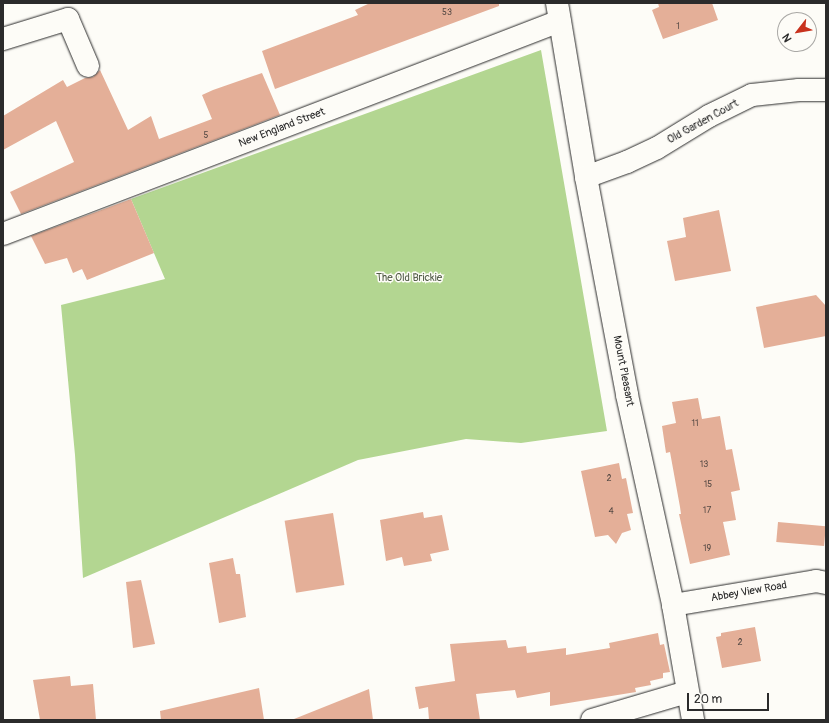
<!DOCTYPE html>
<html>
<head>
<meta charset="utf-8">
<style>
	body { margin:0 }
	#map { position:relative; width:829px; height:723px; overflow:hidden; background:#fdfcf7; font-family:Pangolin,sans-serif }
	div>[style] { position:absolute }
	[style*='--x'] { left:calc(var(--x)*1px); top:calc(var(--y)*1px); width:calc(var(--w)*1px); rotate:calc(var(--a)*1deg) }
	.green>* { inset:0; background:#b3d691 }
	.building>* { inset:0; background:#e4af98; transform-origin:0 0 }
	.roads { filter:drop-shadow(0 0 1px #2b2b2b) drop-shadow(0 0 1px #2b2b2b) }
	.minor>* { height:22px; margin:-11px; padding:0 11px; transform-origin:11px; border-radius:11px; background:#fdfcf7 }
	span { translate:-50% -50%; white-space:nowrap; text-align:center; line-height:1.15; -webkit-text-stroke:3px #fdfcf7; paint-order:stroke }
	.number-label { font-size:9px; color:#594c46 }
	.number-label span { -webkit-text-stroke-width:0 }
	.street-label { font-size:11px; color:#2b2b2b }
	.park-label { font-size:11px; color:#545e4a }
	.frame { position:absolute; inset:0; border:4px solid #2b2b2b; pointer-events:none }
	.north { position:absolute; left:777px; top:12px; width:40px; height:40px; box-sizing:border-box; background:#fdfcf7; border:1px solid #a9a8a5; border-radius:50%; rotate:239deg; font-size:11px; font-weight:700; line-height:16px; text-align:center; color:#2b2b2b }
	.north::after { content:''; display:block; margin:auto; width:14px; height:18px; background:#c8321e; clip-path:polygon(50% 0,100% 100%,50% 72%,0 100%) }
	.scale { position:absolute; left:687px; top:693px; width:82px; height:18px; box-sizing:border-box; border:2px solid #2b2b2b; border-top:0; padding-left:5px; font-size:12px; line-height:14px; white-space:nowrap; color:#2b2b2b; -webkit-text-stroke:3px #fdfcf7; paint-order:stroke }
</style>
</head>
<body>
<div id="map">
	<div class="green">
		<i style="clip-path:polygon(541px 50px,607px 431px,521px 443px,466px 439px,358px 460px,83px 578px,75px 455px,61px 305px,165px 279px,131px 199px)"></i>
	</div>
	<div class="building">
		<i style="clip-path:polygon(370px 3px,499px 3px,499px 6px,275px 89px,262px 51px,358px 15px,355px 10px)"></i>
		<i style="clip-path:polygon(658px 3px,712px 3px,718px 20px,663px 39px,652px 10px,659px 7px)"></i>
		<i style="clip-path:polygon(100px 70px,128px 130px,151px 116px,159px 139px,212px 119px,202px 95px,213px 90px,262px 73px,280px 115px,21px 214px,10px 192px,74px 162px,56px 121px,3px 150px,3px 116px,63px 80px,67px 87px,85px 78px,93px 77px)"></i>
		<i style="clip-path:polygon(131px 199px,154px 253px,87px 280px,82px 269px,73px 273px,67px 258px,45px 264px,31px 236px)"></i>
		<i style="clip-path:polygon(719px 210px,731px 271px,675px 281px,667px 241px,686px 237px,683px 218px)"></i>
		<i style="clip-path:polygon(816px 295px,826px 306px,826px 336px,764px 348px,756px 307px)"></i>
		<i style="clip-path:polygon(698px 398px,702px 419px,720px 416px,726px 450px,732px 449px,740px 490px,731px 492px,736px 520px,723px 522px,730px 555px,690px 564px,679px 514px,681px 514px,680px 507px,670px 452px,666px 453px,662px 426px,676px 423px,672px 402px)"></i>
		<i style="clip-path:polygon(619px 463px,622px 479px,626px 478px,633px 513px,627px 514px,631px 530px,622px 533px,616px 544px,608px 535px,595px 537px,581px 471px)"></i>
		<i style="clip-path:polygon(423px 512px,424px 518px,442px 515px,449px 550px,430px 554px,432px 561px,404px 566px,402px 557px,386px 561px,380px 520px)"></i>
		<i style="left:333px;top:513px;width:73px;height:49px;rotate:81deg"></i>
		<i style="left:778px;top:522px;width:48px;height:20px;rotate:5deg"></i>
		<i style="clip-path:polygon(233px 558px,236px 574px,240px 574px,246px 617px,219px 623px,209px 563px)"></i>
		<i style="clip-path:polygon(141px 580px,155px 644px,133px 648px,126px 582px)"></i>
		<i style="clip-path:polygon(755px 627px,761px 661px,722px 668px,716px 637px,721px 636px,721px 633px)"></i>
		<i style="clip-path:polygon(658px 633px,660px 645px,664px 644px,670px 672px,663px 673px,663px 678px,650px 681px,651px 685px,635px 688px,636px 692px,550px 706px,550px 692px,517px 698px,515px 690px,476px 694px,480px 720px,429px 720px,428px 707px,419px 709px,415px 687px,455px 681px,450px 644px,506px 640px,508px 648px,526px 646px,527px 653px,566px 648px,566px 655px,610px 648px,609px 643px)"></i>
		<i style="clip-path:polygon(70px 676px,71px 686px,93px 684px,96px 720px,40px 720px,33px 680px)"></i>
		<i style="clip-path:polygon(259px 688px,264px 720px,161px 720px,160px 711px)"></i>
		<i style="clip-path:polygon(369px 689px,373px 720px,294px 720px,294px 719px)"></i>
	</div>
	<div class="roads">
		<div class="minor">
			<i style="--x:557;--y:3;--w:176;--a:80.5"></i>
			<i style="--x:586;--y:177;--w:222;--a:79.3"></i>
			<i style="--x:627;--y:395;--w:215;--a:77.6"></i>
			<i style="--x:673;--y:605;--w:117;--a:80.1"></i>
			<i style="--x:3;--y:39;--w:68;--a:-17.1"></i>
			<i style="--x:68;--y:19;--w:51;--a:66.9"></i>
			<i style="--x:586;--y:177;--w:44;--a:-20.1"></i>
			<i style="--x:627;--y:162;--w:33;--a:-25"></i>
			<i style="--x:657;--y:148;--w:61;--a:-31.6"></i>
			<i style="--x:709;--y:116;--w:48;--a:-26"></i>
			<i style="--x:752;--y:95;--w:47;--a:-6.1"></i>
			<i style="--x:799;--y:90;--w:27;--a:0"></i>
			<i style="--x:3;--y:234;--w:596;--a:-20.93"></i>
			<i style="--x:673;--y:605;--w:145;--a:-9.5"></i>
			<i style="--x:816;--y:581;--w:10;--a:11"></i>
			<i style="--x:592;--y:720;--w:99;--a:-16.4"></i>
		</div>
	</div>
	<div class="number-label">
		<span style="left:447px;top:13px">53</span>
		<span style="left:678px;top:27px">1</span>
		<span style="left:206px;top:136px">5</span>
		<span style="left:695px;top:424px">11</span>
		<span style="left:704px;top:465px">13</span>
		<span style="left:609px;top:479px">2</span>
		<span style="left:708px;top:485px">15</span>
		<span style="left:707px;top:511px">17</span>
		<span style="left:611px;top:512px">4</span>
		<span style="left:707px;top:549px">19</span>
		<span style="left:740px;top:643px">2</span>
	</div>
	<div class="street-label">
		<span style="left:703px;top:122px;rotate:-29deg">Old Garden Court</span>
		<span style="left:282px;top:128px;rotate:-21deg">New England Street</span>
		<span style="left:623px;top:371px;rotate:79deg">Mount Pleasant</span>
		<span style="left:749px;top:592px;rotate:-10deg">Abbey View Road</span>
	</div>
	<div class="park-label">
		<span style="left:409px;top:278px">The Old Brickie</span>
	</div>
	<div class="frame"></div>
	<div class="north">N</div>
	<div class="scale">20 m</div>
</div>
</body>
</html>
